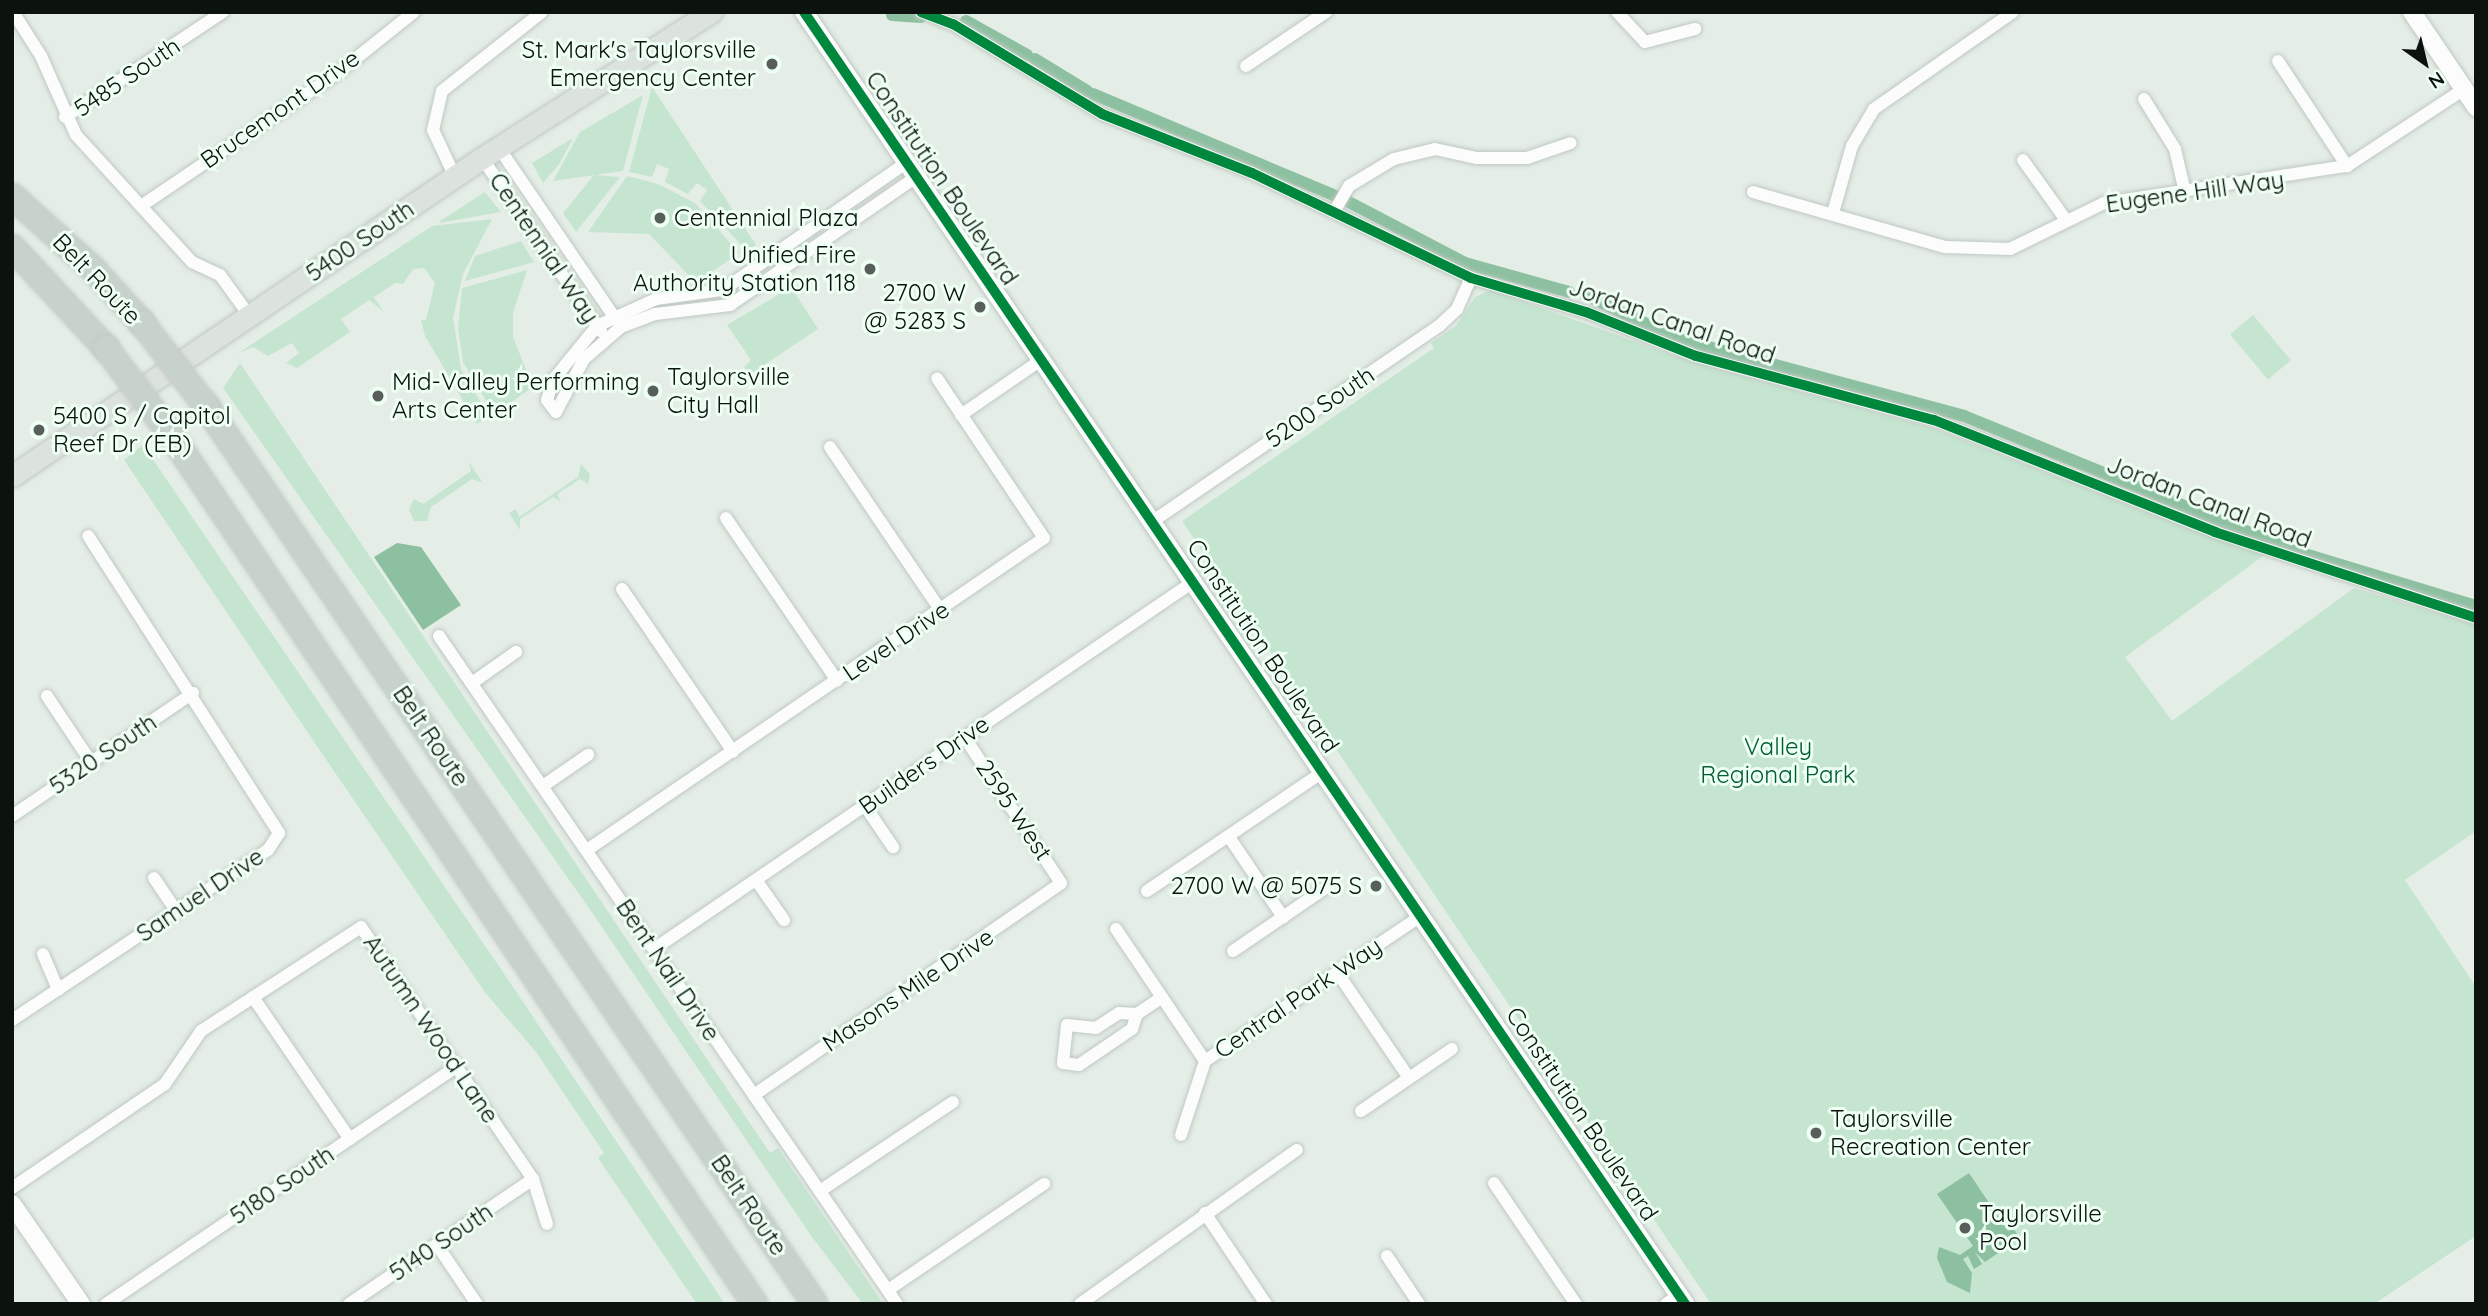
<!DOCTYPE html>
<html>
<head>
<meta charset="utf-8">
<style>
	body { margin:0 }
	#map { position:relative; width:2488px; height:1316px; overflow:hidden; background:#e4eee7; font-family:Quicksand,sans-serif }
	div>[style] { position:absolute }
	[style*='--x'] { left:calc(var(--x)*1px); top:calc(var(--y)*1px); width:calc(var(--w)*1px); rotate:calc(var(--a)*1deg) }
	.green>* { inset:0; background:#c5e5d0; transform-origin:0 0 }
	.water>* { inset:0; background:#8cc0a0 }
	.canal>* { height:12px; margin:-6px; padding:0 6px; transform-origin:6px; border-radius:6px; background:#8cc0a0 }
	.roads { filter:drop-shadow(0 0 2px #c0c8c2) drop-shadow(0 0 2px #c0c8c2) }
	.street>* { height:12px; margin:-6px; padding:0 6px; transform-origin:6px; border-radius:6px; background:#fbfcfb }
	.secondary>* { height:18px; margin:-9px; padding:0 9px; transform-origin:9px; border-radius:9px; background:#fbfcfb }
	.primary>* { height:21px; margin:-10.5px; padding:0 10.5px; transform-origin:10.5px; border-radius:10.5px; background:#dce3de }
	.highway>* { height:24px; margin:-12px; padding:0 12px; transform-origin:12px; border-radius:12px; background:#c8d2cc }
	.bridges { filter:drop-shadow(0 0 2px #c5c9c6) drop-shadow(0 0 2px #c5c9c6) }
	.highway-bridge>* { height:24px; margin:-12px; padding:0 12px; transform-origin:12px; border-radius:12px; background:#c8d2cc }
	.cycleway>* { height:10px; margin:-5px; padding:0 5px; transform-origin:5px; border-radius:5px; background:#00873e }
	.dots>* { width:19px; height:19px; translate:-50% -50%; box-sizing:border-box; border:4px solid #eefff3; border-radius:50% }
	span { translate:-50% -50%; white-space:nowrap; text-align:center; line-height:1.15; -webkit-text-stroke:6px #eefff3; paint-order:stroke }
	.poi-label { font-size:24px; color:#0c120e }
	.right { translate:-100% -50%; text-align:right }
	.left { translate:0 -50%; text-align:left }
	.street-label { font-size:24px; color:#0c120e }
	.park-label { font-size:24px; color:#005c33 }
	.frame { position:absolute; inset:0; border:14px solid #0c120e; pointer-events:none }
	.north { position:absolute; left:2390px; top:28px; width:70px; height:70px; -webkit-text-stroke:5px #eefff3; paint-order:stroke; rotate:146deg; font-size:19px; font-weight:700; line-height:28px; text-align:center; color:#0c120e }
	.north::after { content:''; display:block; margin:auto; width:24px; height:32px; background:#0c120e; clip-path:polygon(50% 0,100% 100%,50% 72%,0 100%) }
</style>
</head>
<body>
<div id="map">
	<div class="green">
		<i style="clip-path:polygon(652px 87px,756px 245px,747px 251px,700px 201px,707px 190px,697px 183px,688px 194px,665px 182px,669px 169px,657px 164px,652px 177px,629px 172px)"></i>
		<i style="clip-path:polygon(643px 95px,623px 171px,553px 181px,580px 132px)"></i>
		<i style="clip-path:polygon(573px 138px,560px 163px,543px 183px,532px 163px)"></i>
		<i style="clip-path:polygon(594px 175px,620px 177px,576px 232px,563px 213px)"></i>
		<i style="clip-path:polygon(627px 176px,658px 184px,695px 203px,739px 253px,696px 283px,649px 234px,588px 232px)"></i>
		<i style="clip-path:polygon(485px 192px,501px 212px,439px 223px,440px 221px)"></i>
		<i style="clip-path:polygon(492px 219px,463px 274px,453px 318px,461px 369px,489px 416px,477px 424px,425px 336px,421px 320px,426px 320px,435px 283px,424px 268px,413px 269px,403px 284px,395px 283px,374px 297px,383px 311px,369px 300px,341px 319px,350px 332px,297px 368px,286px 363px,299px 353px,292px 343px,268px 356px,253px 347px,237px 354px,432px 226px)"></i>
		<i style="clip-path:polygon(521px 241px,534px 262px,465px 281px,475px 256px)"></i>
		<i style="clip-path:polygon(527px 270px,513px 312px,513px 337px,533px 387px,494px 414px,463px 362px,458px 328px,462px 288px)"></i>
		<i style="clip-path:polygon(791px 287px,818px 329px,749px 375px,744px 367px,751px 360px,727px 325px)"></i>
		<i style="clip-path:polygon(1491px 290px,1692px 362px,1932px 428px,2194px 531px,2266px 554px,2125px 657px,2172px 721px,2354px 588px,2476px 625px,2476px 831px,2405px 880px,2476px 987px,2476px 1236px,2374px 1304px,1711px 1304px,1182px 521px,1434px 348px,1431px 343px,1456px 326px,1475px 297px)"></i>
		<i style="left:2253px;top:315px;width:59px;height:30px;rotate:50deg"></i>
		<i style="clip-path:polygon(240px 363px,770px 1153px,778px 1148px,883px 1304px,863px 1304px,812px 1237px,591px 911px,223px 388px)"></i>
		<i style="clip-path:polygon(143px 445px,507px 978px,725px 1304px,697px 1304px,598px 1158px,604px 1153px,536px 1052px,484px 991px,323px 755px,124px 460px)"></i>
		<i style="clip-path:polygon(469px 462px,483px 483px,472px 479px,431px 507px,427px 521px,414px 521px,409px 510px,414px 499px,423px 504px,471px 471px)"></i>
		<i style="clip-path:polygon(581px 464px,590px 474px,588px 484px,580px 479px,557px 494px,561px 502px,553px 497px,520px 519px,520px 530px,509px 513px,516px 509px,519px 517px,578px 477px)"></i>
	</div>
	<div class="water">
		<i style="clip-path:polygon(397px 543px,421px 547px,461px 605px,423px 630px,374px 557px)"></i>
		<i style="clip-path:polygon(1969px 1173px,2008px 1231px,2013px 1228px,2020px 1238px,1985px 1262px,1975px 1252px,1982px 1264px,1974px 1269px,1968px 1256px,1963px 1259px,1972px 1273px,1970px 1293px,1947px 1282px,1937px 1258px,1939px 1247px,1960px 1255px,1973px 1246px,1937px 1194px)"></i>
	</div>
	<div class="canal">
		<i style="--x:892;--y:15;--w:29;--a:4"></i>
		<i style="--x:966;--y:21;--w:70;--a:29.1"></i>
		<i style="--x:1035;--y:59;--w:61;--a:31.6"></i>
		<i style="--x:1093;--y:94;--w:264;--a:22.8"></i>
		<i style="--x:1345;--y:200;--w:136;--a:27.7"></i>
		<i style="--x:1465;--y:263;--w:108;--a:15.6"></i>
		<i style="--x:1585;--y:295;--w:104;--a:25.1"></i>
		<i style="--x:1679;--y:339;--w:295;--a:15.1"></i>
		<i style="--x:1964;--y:416;--w:361;--a:22.2"></i>
		<i style="--x:2298;--y:552;--w:186;--a:16.9"></i>
	</div>
	<div class="roads">
		<div class="street">
			<i style="--x:13;--y:12;--w:52;--a:57.5"></i>
			<i style="--x:41;--y:56;--w:86;--a:66.1"></i>
			<i style="--x:76;--y:135;--w:172;--a:47.6"></i>
			<i style="--x:192;--y:262;--w:31;--a:25"></i>
			<i style="--x:220;--y:275;--w:49;--a:54.1"></i>
			<i style="--x:921;--y:12;--w:34;--a:21"></i>
			<i style="--x:953;--y:24;--w:174;--a:31.1"></i>
			<i style="--x:1102;--y:114;--w:161;--a:21.5"></i>
			<i style="--x:1252;--y:173;--w:243;--a:25.6"></i>
			<i style="--x:1471;--y:278;--w:120;--a:16.5"></i>
			<i style="--x:1586;--y:312;--w:118;--a:21.8"></i>
			<i style="--x:1696;--y:356;--w:246;--a:15.1"></i>
			<i style="--x:1934;--y:420;--w:302;--a:21.7"></i>
			<i style="--x:2215;--y:532;--w:275;--a:18.2"></i>
			<i style="--x:1617;--y:12;--w:41;--a:47"></i>
			<i style="--x:1645;--y:42;--w:52;--a:-14.6"></i>
			<i style="--x:2278;--y:61;--w:126;--a:56.7"></i>
			<i style="--x:1246;--y:66;--w:97;--a:-34"></i>
			<i style="--x:2144;--y:99;--w:59;--a:58.2"></i>
			<i style="--x:2175;--y:149;--w:44;--a:76.9"></i>
			<i style="--x:65;--y:117;--w:190;--a:-33.6"></i>
			<i style="--x:499;--y:148;--w:209;--a:55.7"></i>
			<i style="--x:482;--y:158;--w:210;--a:55.5"></i>
			<i style="--x:2023;--y:160;--w:74;--a:54.4"></i>
			<i style="--x:455;--y:177;--w:52;--a:-115.1"></i>
			<i style="--x:433;--y:130;--w:40;--a:-77"></i>
			<i style="--x:442;--y:91;--w:127;--a:-38.3"></i>
			<i style="--x:1753;--y:192;--w:200;--a:16"></i>
			<i style="--x:1945;--y:247;--w:65;--a:1.8"></i>
			<i style="--x:2010;--y:249;--w:105;--a:-26.1"></i>
			<i style="--x:2104;--y:203;--w:246;--a:-8.7"></i>
			<i style="--x:2347;--y:166;--w:140;--a:-33.3"></i>
			<i style="--x:144;--y:204;--w:235;--a:-34.1"></i>
			<i style="--x:339;--y:72;--w:96;--a:-38.7"></i>
			<i style="--x:1334;--y:212;--w:30;--a:-60"></i>
			<i style="--x:1349;--y:186;--w:52;--a:-31"></i>
			<i style="--x:1394;--y:159;--w:42;--a:-13.7"></i>
			<i style="--x:1435;--y:149;--w:43;--a:12.1"></i>
			<i style="--x:1477;--y:158;--w:50;--a:0"></i>
			<i style="--x:1527;--y:158;--w:46;--a:-18.8"></i>
			<i style="--x:1833;--y:213;--w:70;--a:-74.2"></i>
			<i style="--x:1852;--y:146;--w:43;--a:-59.3"></i>
			<i style="--x:1874;--y:109;--w:169;--a:-34.9"></i>
			<i style="--x:556;--y:412;--w:15;--a:-127"></i>
			<i style="--x:547;--y:400;--w:21;--a:-73"></i>
			<i style="--x:553;--y:380;--w:70;--a:-50.8"></i>
			<i style="--x:597;--y:326;--w:65;--a:-24.6"></i>
			<i style="--x:656;--y:299;--w:68;--a:-7.7"></i>
			<i style="--x:723;--y:290;--w:223;--a:-34.8"></i>
			<i style="--x:556;--y:412;--w:60;--a:-62.2"></i>
			<i style="--x:584;--y:359;--w:49;--a:-40.9"></i>
			<i style="--x:621;--y:327;--w:36;--a:-21"></i>
			<i style="--x:655;--y:314;--w:76;--a:-6.8"></i>
			<i style="--x:730;--y:305;--w:224;--a:-34.5"></i>
			<i style="--x:961;--y:415;--w:97;--a:-34.5"></i>
			<i style="--x:830;--y:447;--w:198;--a:55.9"></i>
			<i style="--x:726;--y:518;--w:197;--a:55.7"></i>
			<i style="--x:1153;--y:521;--w:346;--a:-34.3"></i>
			<i style="--x:1439;--y:326;--w:25;--a:-43"></i>
			<i style="--x:1457;--y:309;--w:34;--a:-66"></i>
			<i style="--x:622;--y:589;--w:197;--a:55.7"></i>
			<i style="--x:439;--y:636;--w:810;--a:55.56"></i>
			<i style="--x:472;--y:683;--w:54;--a:-35.2"></i>
			<i style="--x:47;--y:696;--w:79;--a:56.3"></i>
			<i style="--x:543;--y:786;--w:55;--a:-34.6"></i>
			<i style="--x:865;--y:806;--w:50;--a:55.7"></i>
			<i style="--x:12;--y:816;--w:219;--a:-34.2"></i>
			<i style="--x:1229;--y:837;--w:97;--a:56"></i>
			<i style="--x:587;--y:850;--w:553;--a:-34.32"></i>
			<i style="--x:1044;--y:538;--w:192;--a:-123.8"></i>
			<i style="--x:154;--y:878;--w:41;--a:55.9"></i>
			<i style="--x:756;--y:880;--w:49;--a:55"></i>
			<i style="--x:1147;--y:891;--w:212;--a:-34.1"></i>
			<i style="--x:1116;--y:929;--w:159;--a:56"></i>
			<i style="--x:654;--y:949;--w:652;--a:-34.25"></i>
			<i style="--x:1233;--y:951;--w:110;--a:-34.3"></i>
			<i style="--x:43;--y:954;--w:39;--a:67"></i>
			<i style="--x:1337;--y:972;--w:128;--a:55.8"></i>
			<i style="--x:253;--y:997;--w:172;--a:55.7"></i>
			<i style="--x:1137;--y:1014;--w:18;--a:-177"></i>
			<i style="--x:1119;--y:1013;--w:27;--a:147"></i>
			<i style="--x:1096;--y:1028;--w:29;--a:-174"></i>
			<i style="--x:1067;--y:1025;--w:38;--a:96"></i>
			<i style="--x:1063;--y:1063;--w:16;--a:7"></i>
			<i style="--x:1079;--y:1065;--w:64;--a:-34.2"></i>
			<i style="--x:1132;--y:1029;--w:16;--a:-72"></i>
			<i style="--x:1137;--y:1014;--w:30;--a:-34"></i>
			<i style="--x:12;--y:1020;--w:307;--a:-33.6"></i>
			<i style="--x:268;--y:850;--w:20;--a:-57"></i>
			<i style="--x:279;--y:833;--w:353;--a:-122.7"></i>
			<i style="--x:754;--y:1095;--w:373;--a:-34.6"></i>
			<i style="--x:1061;--y:883;--w:174;--a:-123.5"></i>
			<i style="--x:1361;--y:1111;--w:110;--a:-34.3"></i>
			<i style="--x:1181;--y:1135;--w:78;--a:-72"></i>
			<i style="--x:1205;--y:1061;--w:260;--a:-33.9"></i>
			<i style="--x:1494;--y:1183;--w:146;--a:55.9"></i>
			<i style="--x:12;--y:1188;--w:185;--a:-34.2"></i>
			<i style="--x:165;--y:1084;--w:64;--a:-55.8"></i>
			<i style="--x:201;--y:1031;--w:191;--a:-33"></i>
			<i style="--x:361;--y:927;--w:305;--a:55.7"></i>
			<i style="--x:533;--y:1179;--w:47;--a:72.7"></i>
			<i style="--x:820;--y:1191;--w:160;--a:-33.8"></i>
			<i style="--x:1205;--y:1213;--w:110;--a:56.2"></i>
			<i style="--x:437;--y:1245;--w:71;--a:55.9"></i>
			<i style="--x:1387;--y:1256;--w:58;--a:56.3"></i>
			<i style="--x:888;--y:1290;--w:189;--a:-34.2"></i>
			<i style="--x:106;--y:1304;--w:424;--a:-34.1"></i>
			<i style="--x:349;--y:1304;--w:222;--a:-34.2"></i>
			<i style="--x:1080;--y:1304;--w:266;--a:-35.4"></i>
			<i style="--x:1666;--y:1304;--w:16;--a:-35"></i>
		</div>
		<div class="secondary">
			<i style="--x:804;--y:12;--w:1564;--a:55.71"></i>
			<i style="--x:2412;--y:12;--w:115;--a:56"></i>
			<i style="--x:12;--y:1204;--w:121;--a:55.4"></i>
		</div>
		<div class="primary">
			<i style="--x:12;--y:476;--w:567;--a:-34.08"></i>
			<i style="--x:482;--y:158;--w:272;--a:-32.5"></i>
		</div>
		<div class="highway">
			<i style="--x:12;--y:196;--w:109;--a:42"></i>
			<i style="--x:93;--y:269;--w:73;--a:47.8"></i>
			<i style="--x:12;--y:247;--w:138;--a:47.1"></i>
			<i style="--x:206;--y:406;--w:1085;--a:55.86"></i>
			<i style="--x:169;--y:432;--w:1051;--a:56.1"></i>
		</div>
	</div>
	<div class="bridges">
		<div class="highway-bridge">
			<i style="--x:142;--y:323;--w:105;--a:52.4"></i>
			<i style="--x:106;--y:348;--w:105;--a:53.1"></i>
		</div>
	</div>
	<div class="cycleway">
		<i style="--x:804;--y:12;--w:1564;--a:55.71"></i>
		<i style="--x:921;--y:12;--w:34;--a:21"></i>
		<i style="--x:953;--y:24;--w:174;--a:31.1"></i>
		<i style="--x:1102;--y:114;--w:161;--a:21.5"></i>
		<i style="--x:1252;--y:173;--w:243;--a:25.6"></i>
		<i style="--x:1471;--y:278;--w:120;--a:16.5"></i>
		<i style="--x:1586;--y:312;--w:118;--a:21.8"></i>
		<i style="--x:1696;--y:356;--w:246;--a:15.1"></i>
		<i style="--x:1934;--y:420;--w:302;--a:21.7"></i>
		<i style="--x:2215;--y:532;--w:275;--a:18.2"></i>
	</div>
	<div class="dots">
		<i style="left:772px;top:64px;background:#585f5a"></i>
		<i style="left:660px;top:218px;background:#585f5a"></i>
		<i style="left:870px;top:269px;background:#585f5a"></i>
		<i style="left:980px;top:307px;background:#585f5a"></i>
		<i style="left:653px;top:391px;background:#585f5a"></i>
		<i style="left:378px;top:396px;background:#585f5a"></i>
		<i style="left:39px;top:430px;background:#585f5a"></i>
		<i style="left:1376px;top:886px;background:#585f5a"></i>
		<i style="left:1816px;top:1133px;background:#585f5a"></i>
		<i style="left:1965px;top:1228px;background:#585f5a"></i>
	</div>
	<div class="poi-label">
		<span class="right" style="left:756px;top:64px">St. Mark's Taylorsville<br>Emergency Center</span>
		<span class="left" style="left:674px;top:218px">Centennial Plaza</span>
		<span class="right" style="left:856px;top:269px">Unified Fire<br>Authority Station 118</span>
		<span class="right" style="left:966px;top:307px">2700 W<br>@ 5283 S</span>
		<span class="left" style="left:667px;top:391px">Taylorsville<br>City Hall</span>
		<span class="left" style="left:392px;top:396px">Mid-Valley Performing<br>Arts Center</span>
		<span class="left" style="left:53px;top:430px">5400 S / Capitol<br>Reef Dr (EB)</span>
		<span class="right" style="left:1362px;top:886px">2700 W @ 5075 S</span>
		<span class="left" style="left:1830px;top:1133px">Taylorsville<br>Recreation Center</span>
		<span class="left" style="left:1979px;top:1228px">Taylorsville<br>Pool</span>
	</div>
	<div class="street-label">
		<span style="left:127px;top:77px;rotate:-34deg">5485 South</span>
		<span style="left:280px;top:109px;rotate:-35deg">Brucemont Drive</span>
		<span style="left:942px;top:178px;rotate:56deg">Constitution Boulevard</span>
		<span style="left:2195px;top:192px;rotate:-8deg">Eugene Hill Way</span>
		<span style="left:360px;top:241px;rotate:-34deg">5400 South</span>
		<span style="left:544px;top:248px;rotate:56deg">Centennial Way</span>
		<span style="left:97px;top:279px;rotate:46deg">Belt Route</span>
		<span style="left:1672px;top:321px;rotate:19deg">Jordan Canal Road</span>
		<span style="left:1320px;top:407px;rotate:-34deg">5200 South</span>
		<span style="left:2209px;top:502px;rotate:21deg">Jordan Canal Road</span>
		<span style="left:896px;top:641px;rotate:-34deg">Level Drive</span>
		<span style="left:1263px;top:646px;rotate:56deg">Constitution Boulevard</span>
		<span style="left:431px;top:736px;rotate:56deg">Belt Route</span>
		<span style="left:103px;top:754px;rotate:-34deg">5320 South</span>
		<span style="left:924px;top:765px;rotate:-35deg">Builders Drive</span>
		<span style="left:1014px;top:810px;rotate:56deg">2595 West</span>
		<span style="left:200px;top:895px;rotate:-34deg">Samuel Drive</span>
		<span style="left:668px;top:970px;rotate:56deg">Bent Nail Drive</span>
		<span style="left:908px;top:990px;rotate:-34deg">Masons Mile Drive</span>
		<span style="left:1298px;top:998px;rotate:-34deg">Central Park Way</span>
		<span style="left:431px;top:1029px;rotate:56deg">Autumn Wood Lane</span>
		<span style="left:1582px;top:1114px;rotate:56deg">Constitution Boulevard</span>
		<span style="left:282px;top:1185px;rotate:-34deg">5180 South</span>
		<span style="left:749px;top:1205px;rotate:56deg">Belt Route</span>
		<span style="left:441px;top:1242px;rotate:-34deg">5140 South</span>
	</div>
	<div class="park-label">
		<span style="left:1778px;top:761px">Valley<br>Regional Park</span>
	</div>
	<div class="frame"></div>
	<div class="north">N</div>
</div>
</body>
</html>
